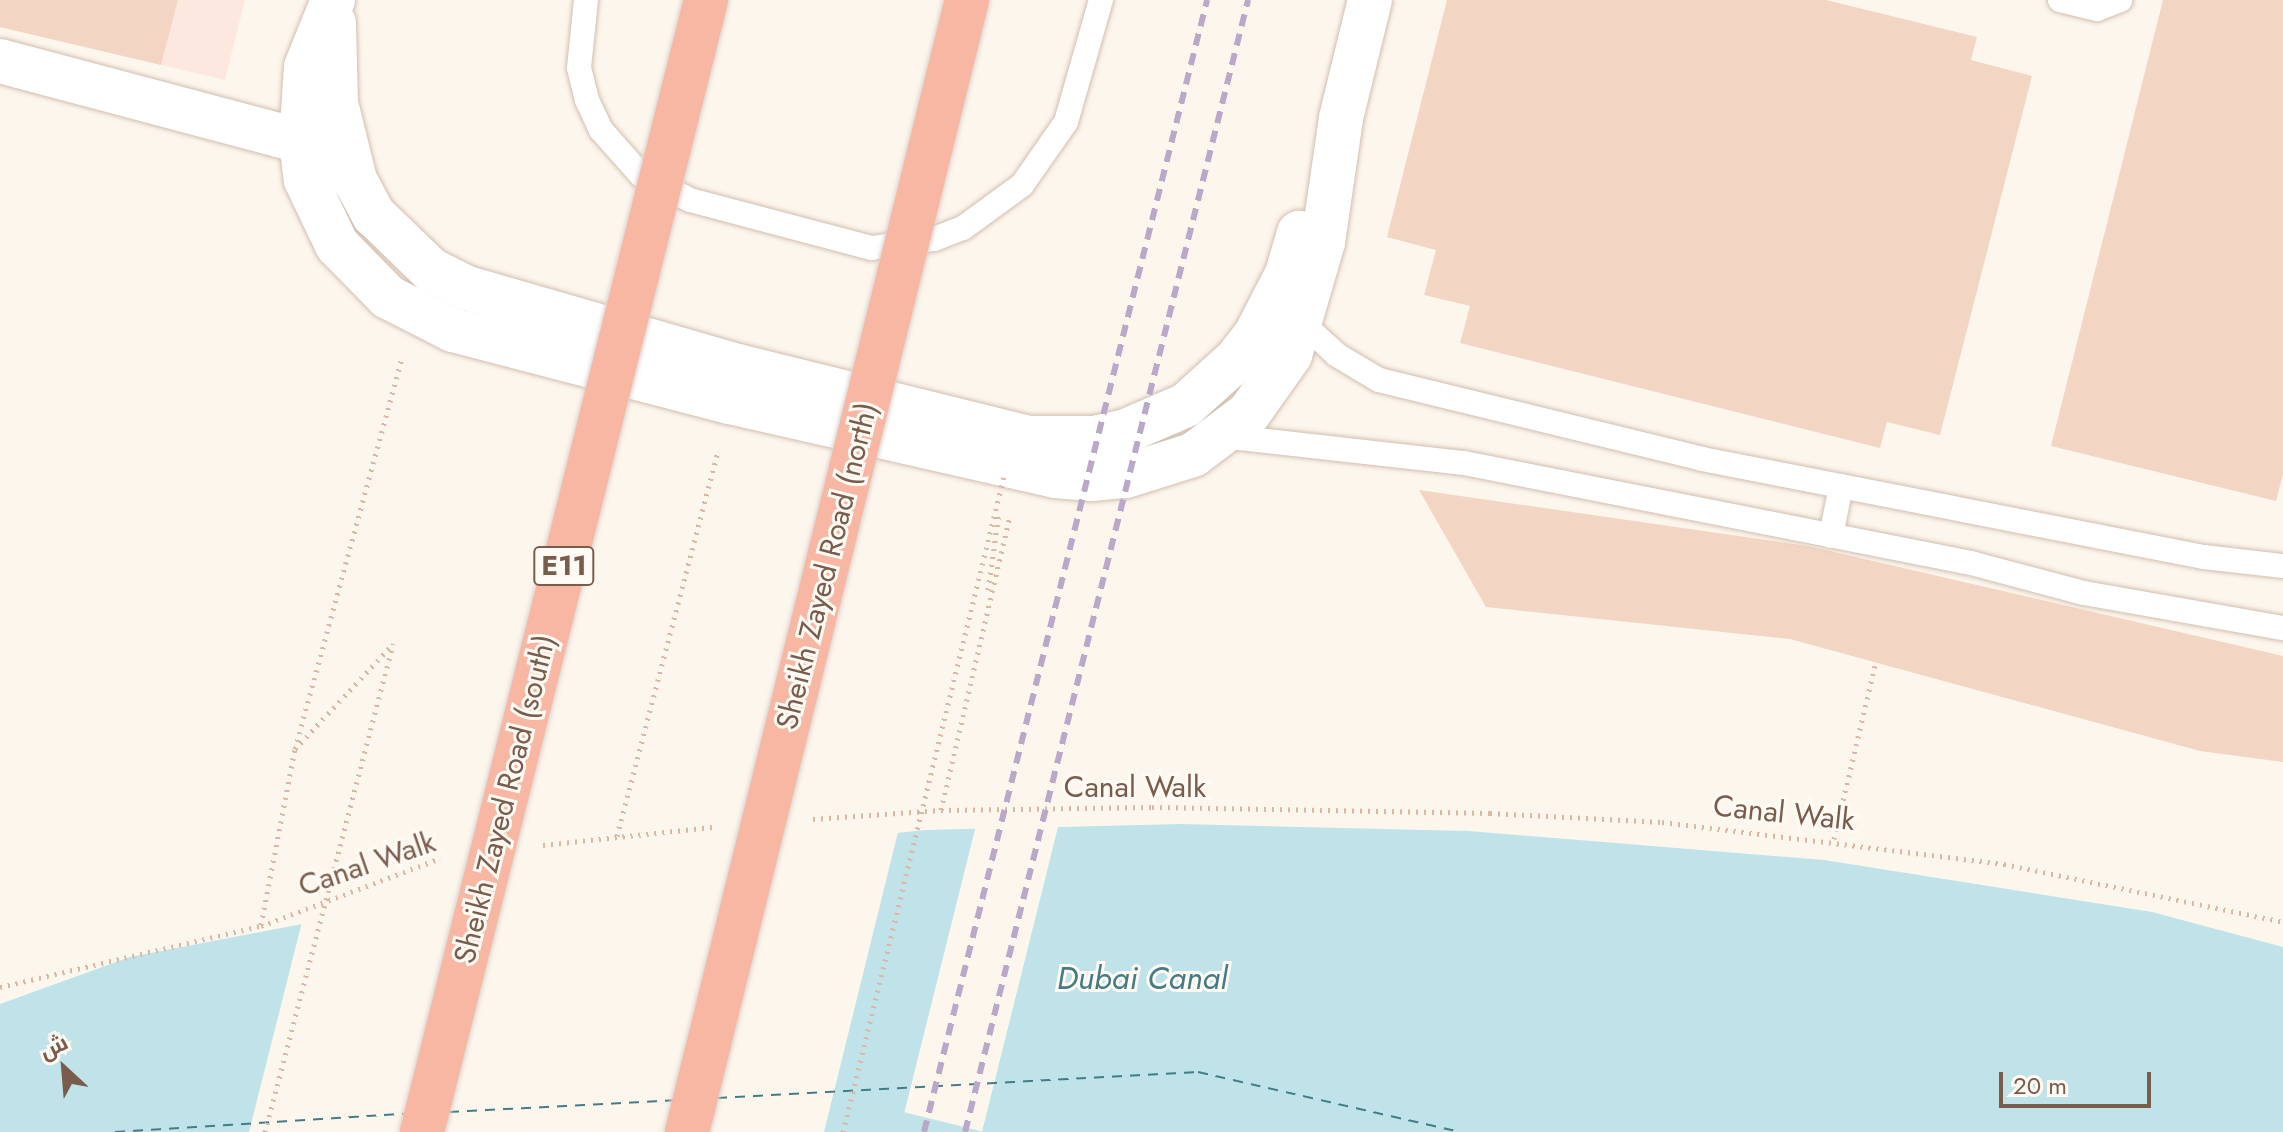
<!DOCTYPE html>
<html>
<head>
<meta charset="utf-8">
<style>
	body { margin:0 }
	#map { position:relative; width:2283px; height:1132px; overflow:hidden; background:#fdf6ec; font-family:Jost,Cairo,sans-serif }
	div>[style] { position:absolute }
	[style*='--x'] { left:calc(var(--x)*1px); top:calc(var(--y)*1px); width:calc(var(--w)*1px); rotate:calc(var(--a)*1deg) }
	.commercial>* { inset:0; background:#fde8e0 }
	.water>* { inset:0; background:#bfe3e8 }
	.pier>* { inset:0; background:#fdf6ec; transform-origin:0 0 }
	.ferry>* { height:2px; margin-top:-1px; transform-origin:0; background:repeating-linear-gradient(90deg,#437c86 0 10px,transparent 0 18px) }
	.building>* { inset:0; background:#f3d5c3 }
	.path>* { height:5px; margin-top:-2.5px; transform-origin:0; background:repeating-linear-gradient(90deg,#d9b8a5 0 2px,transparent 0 8px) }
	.roads { filter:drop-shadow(0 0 2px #d1beb0) drop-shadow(0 0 2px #d1beb0) }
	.service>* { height:24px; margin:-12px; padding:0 12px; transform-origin:12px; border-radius:12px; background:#fff }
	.minor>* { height:44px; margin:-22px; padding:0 22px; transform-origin:22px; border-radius:22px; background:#fff }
	.tertiary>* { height:44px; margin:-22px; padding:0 22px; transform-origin:22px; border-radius:22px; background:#fff }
	.rail>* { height:6px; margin-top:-3px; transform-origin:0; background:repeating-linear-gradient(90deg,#b9a8c9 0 12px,transparent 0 20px) }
	.path-bridge>* { height:5px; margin-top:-2.5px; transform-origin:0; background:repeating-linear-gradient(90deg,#d9b8a5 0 2px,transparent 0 8px) }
	.bridges { filter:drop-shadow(0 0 2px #dad1cd) drop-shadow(0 0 2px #dad1cd) }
	.motorway-bridge>* { height:44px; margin:-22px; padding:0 22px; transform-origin:22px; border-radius:22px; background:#f7b7a3 }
	span { translate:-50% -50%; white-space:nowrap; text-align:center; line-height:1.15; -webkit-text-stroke:6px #fffaf3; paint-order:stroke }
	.shield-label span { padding:2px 6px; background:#fffaf3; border:2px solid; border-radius:6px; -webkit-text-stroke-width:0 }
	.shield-label { font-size:28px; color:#7a5c4d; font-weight:700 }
	.street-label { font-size:30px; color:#7a5c4d }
	.water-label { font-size:32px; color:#437c86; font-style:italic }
	.north { position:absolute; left:24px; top:1028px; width:80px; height:80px; -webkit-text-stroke:6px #fffaf3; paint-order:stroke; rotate:334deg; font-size:22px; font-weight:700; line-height:32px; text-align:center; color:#7a5c4d }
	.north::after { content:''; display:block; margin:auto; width:28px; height:36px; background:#7a5c4d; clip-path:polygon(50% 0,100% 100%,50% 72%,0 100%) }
	.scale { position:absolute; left:1999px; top:1072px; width:152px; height:36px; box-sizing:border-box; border:4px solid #7a5c4d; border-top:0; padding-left:10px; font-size:24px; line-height:28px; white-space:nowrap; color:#7a5c4d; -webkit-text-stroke:6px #fffaf3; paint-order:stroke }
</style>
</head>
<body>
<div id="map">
	<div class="commercial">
		<i style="clip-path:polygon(0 0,245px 0,225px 80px,0 27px)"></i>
	</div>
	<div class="water">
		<i style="clip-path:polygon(1183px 824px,1468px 831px,1824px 860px,2152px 912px,2283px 947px,2283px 1132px,0 1132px,0 1004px,130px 957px,625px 862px,925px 830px)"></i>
	</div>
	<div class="pier">
		<i style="left:1059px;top:823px;width:318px;height:80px;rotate:104deg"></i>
		<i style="clip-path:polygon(899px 828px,824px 1132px,249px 1132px,303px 918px,625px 858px)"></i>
	</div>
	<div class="ferry">
		<i style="--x:717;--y:1098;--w:482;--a:-3.1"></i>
		<i style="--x:1198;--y:1072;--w:269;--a:12.9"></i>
		<i style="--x:449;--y:1112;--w:226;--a:-3"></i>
		<i style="--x:115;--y:1132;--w:289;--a:-3.6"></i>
	</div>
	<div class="building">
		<i style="clip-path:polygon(0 0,178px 0,161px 65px,0 27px)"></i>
		<i style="clip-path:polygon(1447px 0,1826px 0,1977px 37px,1971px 60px,2032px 76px,1940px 435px,1887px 422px,1880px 448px,1460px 343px,1470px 306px,1424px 295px,1436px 250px,1387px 237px)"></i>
		<i style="clip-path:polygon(2163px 0,2283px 0,2283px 474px,2276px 501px,2051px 446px)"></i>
		<i style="clip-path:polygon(1419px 490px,1808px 546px,2283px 656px,2283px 762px,2200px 751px,1790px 639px,1486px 607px)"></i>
	</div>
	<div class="path">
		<i style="--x:988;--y:590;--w:78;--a:-81.9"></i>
		<i style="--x:295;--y:749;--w:144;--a:-47"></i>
		<i style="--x:941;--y:810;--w:303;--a:-76.8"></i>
		<i style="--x:813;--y:819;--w:128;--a:-4"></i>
		<i style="--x:941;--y:810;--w:211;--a:-0.8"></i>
		<i style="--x:1152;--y:807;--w:338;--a:1"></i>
		<i style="--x:1490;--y:813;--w:172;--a:3"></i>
		<i style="--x:1662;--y:822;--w:345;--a:7"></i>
		<i style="--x:2004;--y:864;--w:285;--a:11.7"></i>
		<i style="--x:617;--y:836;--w:399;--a:-75.3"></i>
		<i style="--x:1834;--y:839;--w:183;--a:-76.7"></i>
		<i style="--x:543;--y:845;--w:170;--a:-6.1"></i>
		<i style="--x:261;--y:925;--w:179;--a:-79.1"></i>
		<i style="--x:295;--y:749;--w:406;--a:-74.7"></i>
		<i style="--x:0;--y:987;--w:268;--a:-13.2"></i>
		<i style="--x:261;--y:926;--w:192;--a:-20.7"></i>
	</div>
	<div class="roads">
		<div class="service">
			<i style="--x:586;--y:0;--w:68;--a:95.9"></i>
			<i style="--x:579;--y:68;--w:33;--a:76"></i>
			<i style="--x:587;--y:100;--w:33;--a:65"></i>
			<i style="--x:601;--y:130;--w:60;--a:48.4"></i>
			<i style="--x:641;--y:175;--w:55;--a:27"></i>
			<i style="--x:690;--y:200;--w:188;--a:14.8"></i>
			<i style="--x:872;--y:248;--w:63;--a:-8.3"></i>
			<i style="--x:934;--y:239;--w:31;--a:-21"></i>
			<i style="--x:963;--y:228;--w:73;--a:-36.1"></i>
			<i style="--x:1022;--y:185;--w:77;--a:-55.1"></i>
			<i style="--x:1066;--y:122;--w:127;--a:-74"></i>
			<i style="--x:2060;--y:0;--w:38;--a:14"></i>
			<i style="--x:2097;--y:9;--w:25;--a:-21"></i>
			<i style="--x:1302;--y:323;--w:47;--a:42.4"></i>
			<i style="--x:1337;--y:355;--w:49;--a:30.8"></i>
			<i style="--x:1379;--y:380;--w:333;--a:13.7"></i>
			<i style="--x:1702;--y:459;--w:511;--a:11.05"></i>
			<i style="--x:2204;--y:557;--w:80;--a:6.5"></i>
			<i style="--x:1222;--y:436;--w:244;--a:6.4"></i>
			<i style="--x:1464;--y:463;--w:517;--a:11.16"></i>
			<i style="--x:1971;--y:563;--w:117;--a:14.9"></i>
			<i style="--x:2084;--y:593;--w:202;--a:10"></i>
			<i style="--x:1831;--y:536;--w:51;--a:-78.7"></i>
		</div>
		<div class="minor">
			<i style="--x:0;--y:61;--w:311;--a:14.9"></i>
			<i style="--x:301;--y:141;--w:39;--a:30"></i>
			<i style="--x:335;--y:161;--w:28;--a:44"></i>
		</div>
		<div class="tertiary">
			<i style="--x:333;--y:0;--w:72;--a:111.9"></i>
			<i style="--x:306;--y:67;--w:74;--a:93.9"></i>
			<i style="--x:301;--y:141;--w:39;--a:83"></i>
			<i style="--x:306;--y:180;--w:72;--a:64.5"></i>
			<i style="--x:337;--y:245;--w:73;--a:45.6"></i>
			<i style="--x:388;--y:297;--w:73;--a:26.9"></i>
			<i style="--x:453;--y:330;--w:286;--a:14.6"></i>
			<i style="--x:730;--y:402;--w:333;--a:12.8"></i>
			<i style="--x:1055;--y:476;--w:36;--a:5"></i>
			<i style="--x:1091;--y:479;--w:35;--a:-5"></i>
			<i style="--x:1126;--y:476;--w:70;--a:-17.4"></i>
			<i style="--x:1193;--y:455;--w:70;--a:-36.9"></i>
			<i style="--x:1249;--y:413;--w:71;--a:-54.7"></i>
			<i style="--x:1290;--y:355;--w:118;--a:-73.7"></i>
			<i style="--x:1323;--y:242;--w:125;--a:-81.7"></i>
			<i style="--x:1341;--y:118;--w:122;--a:-76.2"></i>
			<i style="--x:334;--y:23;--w:80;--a:88.6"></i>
			<i style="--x:336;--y:103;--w:79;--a:76.1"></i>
			<i style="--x:355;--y:180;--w:40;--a:62"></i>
			<i style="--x:374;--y:215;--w:79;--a:44"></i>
			<i style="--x:431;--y:270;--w:40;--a:26.6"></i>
			<i style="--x:467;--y:288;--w:282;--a:16.1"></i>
			<i style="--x:738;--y:366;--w:299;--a:13.9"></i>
			<i style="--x:1028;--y:438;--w:66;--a:0"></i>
			<i style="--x:1094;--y:438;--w:33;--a:-12"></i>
			<i style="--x:1126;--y:431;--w:65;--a:-23.4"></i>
			<i style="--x:1186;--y:405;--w:67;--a:-42"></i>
			<i style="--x:1236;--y:360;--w:33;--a:-52"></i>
			<i style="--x:1256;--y:334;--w:68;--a:-62.7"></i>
			<i style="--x:1287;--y:274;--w:43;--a:-73.7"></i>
		</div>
	</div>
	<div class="rail">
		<i style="--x:924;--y:1132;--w:1167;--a:-75.96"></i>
		<i style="--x:965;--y:1132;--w:1167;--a:-75.96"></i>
	</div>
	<div class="path-bridge">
		<i style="--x:265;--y:1132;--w:505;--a:-75.3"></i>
		<i style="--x:843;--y:1132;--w:675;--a:-76.21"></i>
	</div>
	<div class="bridges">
		<div class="motorway-bridge">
			<i style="--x:422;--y:1132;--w:1167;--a:-75.92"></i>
			<i style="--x:687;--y:1132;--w:1166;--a:-76.11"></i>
		</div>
	</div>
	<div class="shield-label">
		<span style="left:564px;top:566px">E11</span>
	</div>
	<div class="street-label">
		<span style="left:827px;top:566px;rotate:-76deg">Sheikh Zayed Road (north)</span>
		<span style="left:1135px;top:787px">Canal Walk</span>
		<span style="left:505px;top:799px;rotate:-76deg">Sheikh Zayed Road (south)</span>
		<span style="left:1784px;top:813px;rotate:6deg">Canal Walk</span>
		<span style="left:367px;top:864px;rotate:-19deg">Canal Walk</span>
	</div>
	<div class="water-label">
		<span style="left:1142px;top:978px">Dubai Canal</span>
	</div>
	<div class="north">ش</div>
	<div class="scale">20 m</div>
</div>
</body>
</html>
